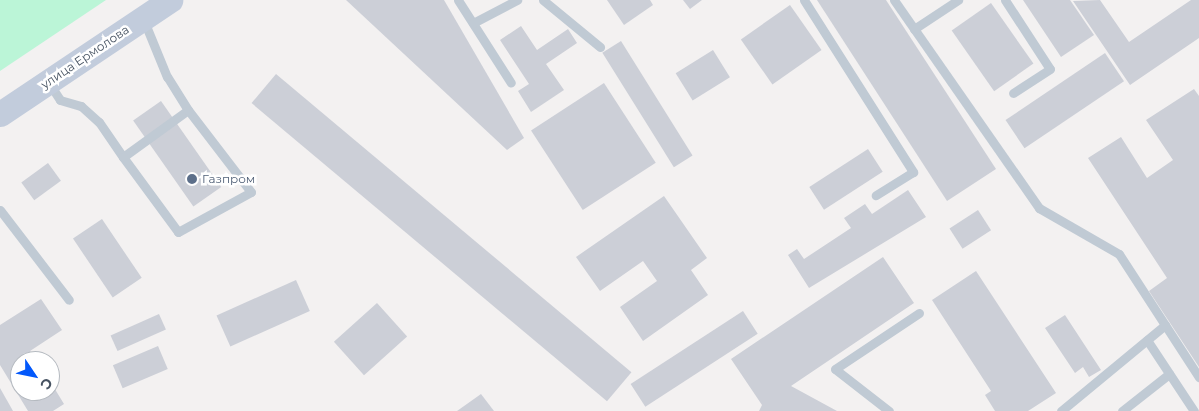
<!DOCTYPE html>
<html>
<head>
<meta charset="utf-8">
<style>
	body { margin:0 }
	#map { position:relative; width:1199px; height:411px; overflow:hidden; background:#f3f1f1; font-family:Montserrat,sans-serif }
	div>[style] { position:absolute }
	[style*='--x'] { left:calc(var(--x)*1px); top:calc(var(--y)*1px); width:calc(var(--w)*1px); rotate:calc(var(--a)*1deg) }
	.green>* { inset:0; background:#bbf5d7 }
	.building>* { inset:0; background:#cccfd7; transform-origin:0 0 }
	.lane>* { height:9px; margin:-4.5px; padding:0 4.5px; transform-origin:4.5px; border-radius:4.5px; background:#c0cad4 }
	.secondary>* { height:25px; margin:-12.5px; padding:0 12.5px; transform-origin:12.5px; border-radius:12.5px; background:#c2ccdc }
	.dots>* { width:14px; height:14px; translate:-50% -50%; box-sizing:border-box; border:2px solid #fff; border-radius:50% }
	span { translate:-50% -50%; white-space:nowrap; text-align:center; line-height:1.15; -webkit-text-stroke:5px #fff; paint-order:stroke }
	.street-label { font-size:12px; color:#465261 }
	.service-label { font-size:12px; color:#4e5e75 }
	.left { translate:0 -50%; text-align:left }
	.north { position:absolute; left:10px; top:351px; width:50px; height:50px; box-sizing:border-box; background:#fff; border:1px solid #b5bac0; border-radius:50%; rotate:124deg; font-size:14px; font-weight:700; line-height:20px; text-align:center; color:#465261 }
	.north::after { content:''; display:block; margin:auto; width:18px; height:22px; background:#0358fb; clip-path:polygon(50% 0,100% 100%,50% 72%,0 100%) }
</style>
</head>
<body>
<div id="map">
	<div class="green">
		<i style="clip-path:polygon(0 0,106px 0,0 71px)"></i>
	</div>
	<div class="building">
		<i style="clip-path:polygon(346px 0,444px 0,524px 138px,507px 150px)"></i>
		<i style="clip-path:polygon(607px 0,650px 0,653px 5px,624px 25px)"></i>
		<i style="clip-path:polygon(683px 0,702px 0,690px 9px)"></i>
		<i style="clip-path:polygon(817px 0,886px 0,996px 169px,947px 201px)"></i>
		<i style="clip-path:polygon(1023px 0,1070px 0,1094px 35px,1061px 57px)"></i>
		<i style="clip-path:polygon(1100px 0,1129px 42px,1191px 0,1199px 0,1199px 38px,1130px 85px,1073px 1px)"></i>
		<i style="left:991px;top:3px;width:74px;height:48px;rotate:55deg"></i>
		<i style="left:790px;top:5px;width:55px;height:60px;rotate:55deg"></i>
		<i style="clip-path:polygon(521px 26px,537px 50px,568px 29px,577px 43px,546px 64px,564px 90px,531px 112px,518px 91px,529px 84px,500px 40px)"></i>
		<i style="left:621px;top:41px;width:135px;height:22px;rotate:58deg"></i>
		<i style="left:713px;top:50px;width:32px;height:44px;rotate:58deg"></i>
		<i style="left:1105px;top:53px;width:34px;height:120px;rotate:56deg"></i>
		<i style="left:276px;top:74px;width:464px;height:38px;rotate:40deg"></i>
		<i style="left:604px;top:83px;width:95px;height:87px;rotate:57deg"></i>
		<i style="clip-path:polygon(1194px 89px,1199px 96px,1199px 367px,1149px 291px,1167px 278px,1088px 158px,1121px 137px,1147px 178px,1173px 160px,1146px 120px)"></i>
		<i style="left:161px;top:101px;width:105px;height:34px;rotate:55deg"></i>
		<i style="left:868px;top:149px;width:27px;height:70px;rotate:57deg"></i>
		<i style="left:48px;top:163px;width:22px;height:33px;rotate:54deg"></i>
		<i style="clip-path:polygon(908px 190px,926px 217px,809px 288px,788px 255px,797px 249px,804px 259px,851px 228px,844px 218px,865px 204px,872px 214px)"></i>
		<i style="clip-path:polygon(664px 196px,707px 258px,691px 270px,708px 295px,643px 341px,620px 307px,657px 281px,643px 261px,600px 291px,576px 257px)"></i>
		<i style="left:978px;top:210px;width:24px;height:34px;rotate:57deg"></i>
		<i style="left:102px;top:219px;width:71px;height:35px;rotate:56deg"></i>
		<i style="clip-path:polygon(883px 257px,914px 303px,791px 386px,837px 411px,759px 411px,762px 405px,731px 359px)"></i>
		<i style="clip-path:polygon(976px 271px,1056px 393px,1028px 411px,995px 411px,985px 395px,991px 391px,932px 300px)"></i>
		<i style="left:296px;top:280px;width:34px;height:87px;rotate:66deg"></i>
		<i style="clip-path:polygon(41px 299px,62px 330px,30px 351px,37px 361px,20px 361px,20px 391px,50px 391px,50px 381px,64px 404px,53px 411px,28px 411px,0 365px,0 325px)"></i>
		<i style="left:377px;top:303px;width:45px;height:58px;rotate:48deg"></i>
		<i style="left:743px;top:311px;width:27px;height:134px;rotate:57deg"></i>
		<i style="left:159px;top:314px;width:17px;height:53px;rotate:66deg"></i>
		<i style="clip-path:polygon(1065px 315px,1101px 370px,1089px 377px,1083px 367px,1075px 373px,1045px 328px)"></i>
		<i style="left:158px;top:346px;width:25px;height:49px;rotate:67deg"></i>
		<i style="clip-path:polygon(0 388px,13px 411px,0 411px)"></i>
		<i style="clip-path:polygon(481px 394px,494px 411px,457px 411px)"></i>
	</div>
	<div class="lane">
		<i style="--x:458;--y:0;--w:98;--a:57.4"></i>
		<i style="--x:543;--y:0;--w:74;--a:39.5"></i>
		<i style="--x:804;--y:0;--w:204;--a:57.6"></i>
		<i style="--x:913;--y:172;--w:44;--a:148.1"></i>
		<i style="--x:894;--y:0;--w:254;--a:55.1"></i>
		<i style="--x:1039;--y:208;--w:92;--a:29.9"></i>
		<i style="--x:1119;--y:254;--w:147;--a:57"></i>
		<i style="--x:1005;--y:0;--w:82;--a:56.9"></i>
		<i style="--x:1050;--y:69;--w:44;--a:147"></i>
		<i style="--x:473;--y:23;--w:50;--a:-27.6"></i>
		<i style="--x:914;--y:29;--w:53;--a:-33.4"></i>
		<i style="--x:49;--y:83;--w:20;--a:57"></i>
		<i style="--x:60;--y:100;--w:22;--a:16"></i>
		<i style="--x:81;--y:106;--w:24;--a:42"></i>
		<i style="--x:99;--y:122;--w:42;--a:55.6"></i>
		<i style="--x:123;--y:157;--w:80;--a:-35.9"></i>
		<i style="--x:188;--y:110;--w:39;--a:-122"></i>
		<i style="--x:167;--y:77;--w:61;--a:-112.3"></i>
		<i style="--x:123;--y:157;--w:93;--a:53.7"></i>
		<i style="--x:178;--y:232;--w:83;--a:-28.7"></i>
		<i style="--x:251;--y:192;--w:103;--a:-127.5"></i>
		<i style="--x:0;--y:210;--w:113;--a:52.5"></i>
		<i style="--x:1147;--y:340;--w:85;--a:56.5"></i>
		<i style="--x:889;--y:411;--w:68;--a:-142.1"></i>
		<i style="--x:835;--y:369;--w:101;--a:-33.7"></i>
		<i style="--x:1061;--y:411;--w:135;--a:-39.6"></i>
		<i style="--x:1122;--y:411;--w:60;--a:-38.2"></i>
	</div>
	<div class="secondary">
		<i style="--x:0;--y:114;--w:205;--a:-33.8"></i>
	</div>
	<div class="dots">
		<i style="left:192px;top:179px;background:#5c6f8a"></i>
	</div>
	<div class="street-label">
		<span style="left:85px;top:57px;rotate:-34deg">улица Ермолова</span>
	</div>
	<div class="service-label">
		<span class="left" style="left:202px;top:179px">Газпром</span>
	</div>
	<div class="north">С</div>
</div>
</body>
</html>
